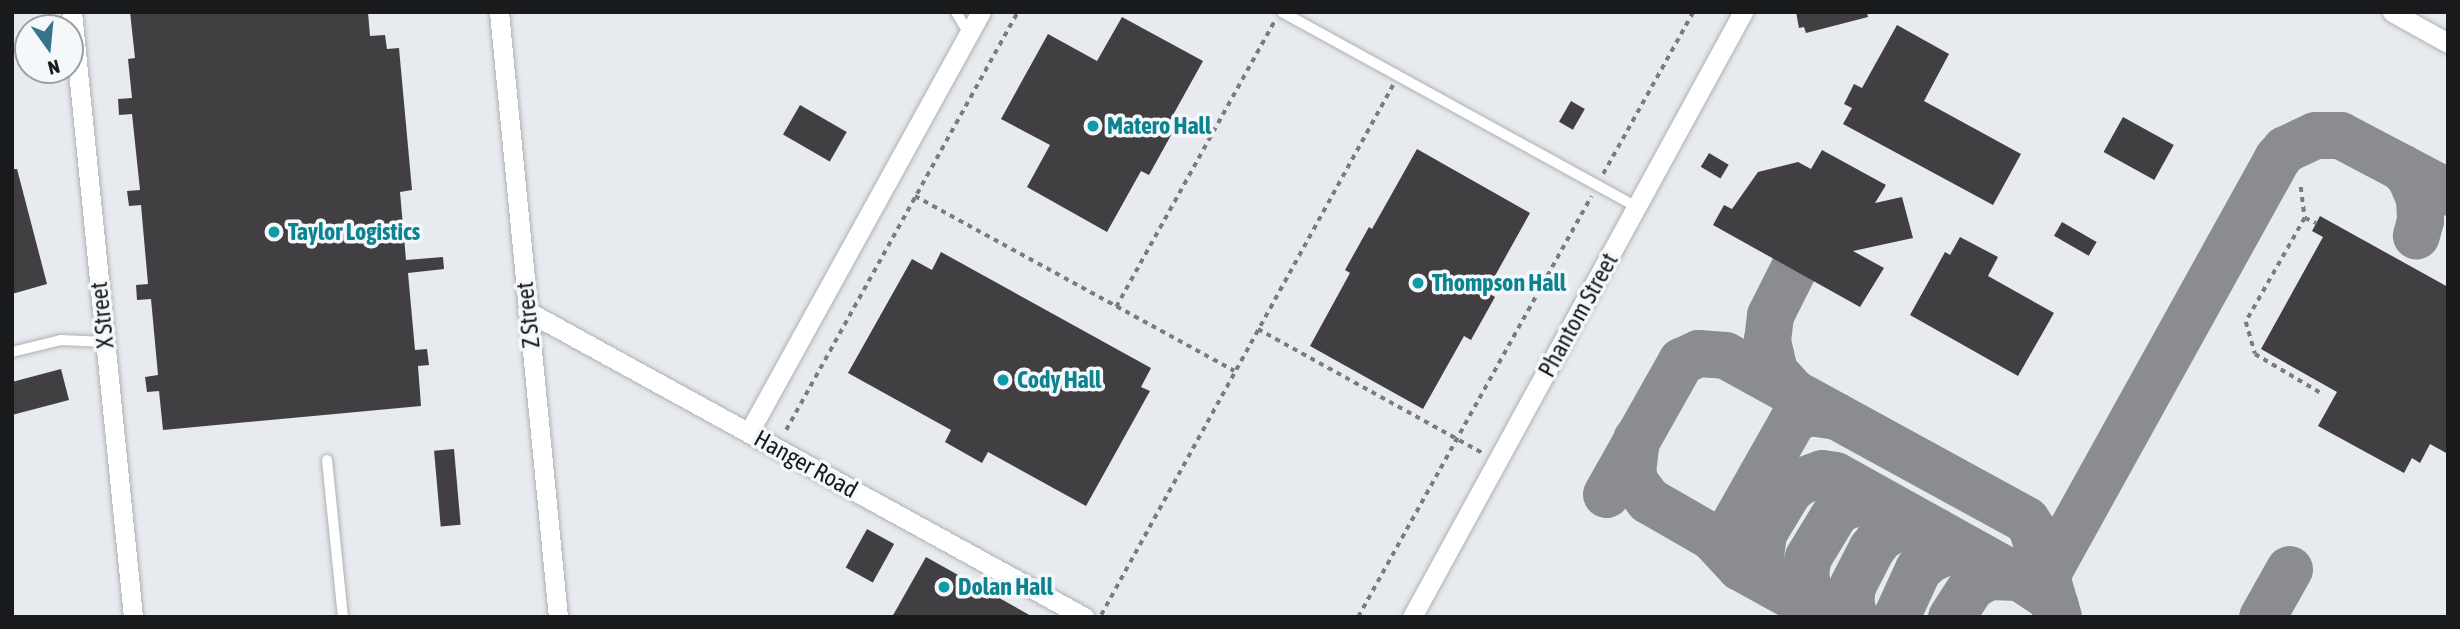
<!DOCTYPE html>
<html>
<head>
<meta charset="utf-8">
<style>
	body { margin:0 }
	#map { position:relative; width:2460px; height:629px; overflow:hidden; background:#e7eaee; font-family:"Asap Condensed",sans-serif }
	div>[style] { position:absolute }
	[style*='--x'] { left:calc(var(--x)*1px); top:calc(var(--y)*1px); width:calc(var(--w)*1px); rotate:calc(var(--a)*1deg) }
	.taxiway>* { height:47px; margin:-23.5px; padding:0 23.5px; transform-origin:23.5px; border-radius:23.5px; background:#8a8c8f }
	.building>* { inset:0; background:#423f42; transform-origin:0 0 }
	.path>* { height:3.5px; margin-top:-1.75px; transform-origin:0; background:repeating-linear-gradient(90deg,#797b7d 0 5px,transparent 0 10px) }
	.roads { filter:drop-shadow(0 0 2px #aeb1b4) drop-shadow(0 0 2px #aeb1b4) }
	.service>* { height:10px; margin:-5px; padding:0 5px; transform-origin:5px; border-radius:5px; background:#fff }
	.minor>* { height:19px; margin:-9.5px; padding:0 9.5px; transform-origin:9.5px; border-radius:9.5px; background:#fff }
	.dots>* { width:19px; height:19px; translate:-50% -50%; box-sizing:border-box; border:4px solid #f4f8fb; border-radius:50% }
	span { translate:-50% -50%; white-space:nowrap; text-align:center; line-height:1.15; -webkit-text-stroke:7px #f4f8fb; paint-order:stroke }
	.culture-label { font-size:24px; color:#0d838f; font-weight:700 }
	.left { translate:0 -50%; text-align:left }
	.street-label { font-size:24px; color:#191a1b }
	.frame { position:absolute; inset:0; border:14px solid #191a1b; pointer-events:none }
	.north { position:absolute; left:14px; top:14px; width:70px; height:70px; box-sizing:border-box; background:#f4f8fb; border:2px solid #9c9fa1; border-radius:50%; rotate:165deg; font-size:19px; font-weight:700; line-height:28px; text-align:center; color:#191a1b }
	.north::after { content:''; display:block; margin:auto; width:24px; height:32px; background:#37748b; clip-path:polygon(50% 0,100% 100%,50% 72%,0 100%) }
</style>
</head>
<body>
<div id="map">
	<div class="taxiway">
		<i style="--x:2401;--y:167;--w:13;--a:48"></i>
		<i style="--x:2410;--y:177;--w:23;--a:67"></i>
		<i style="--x:2419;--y:198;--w:22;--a:87"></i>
		<i style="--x:2420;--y:220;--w:16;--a:105"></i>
		<i style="--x:1791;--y:390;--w:25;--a:-132"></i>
		<i style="--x:1774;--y:371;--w:32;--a:-103"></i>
		<i style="--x:1767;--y:340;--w:25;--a:-83"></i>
		<i style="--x:1770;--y:315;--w:51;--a:-63.4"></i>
		<i style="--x:1636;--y:439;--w:33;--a:97"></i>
		<i style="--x:1632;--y:472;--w:13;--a:72"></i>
		<i style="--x:1636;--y:484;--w:20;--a:53"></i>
		<i style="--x:1648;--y:500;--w:74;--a:30"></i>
		<i style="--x:1712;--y:537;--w:41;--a:47"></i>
		<i style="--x:1740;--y:567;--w:104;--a:28.8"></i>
		<i style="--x:1606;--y:494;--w:153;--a:-60.6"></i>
		<i style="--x:1681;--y:361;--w:19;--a:-25"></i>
		<i style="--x:1698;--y:353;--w:27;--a:4"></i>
		<i style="--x:1725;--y:355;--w:343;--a:28.7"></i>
		<i style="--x:2026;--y:520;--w:11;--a:56"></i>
		<i style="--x:2032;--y:529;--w:92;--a:73.5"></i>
		<i style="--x:1733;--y:525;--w:122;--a:-60.5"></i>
		<i style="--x:1793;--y:419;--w:17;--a:-24"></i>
		<i style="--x:1809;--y:412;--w:27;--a:8"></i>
		<i style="--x:2046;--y:575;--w:477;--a:-61"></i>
		<i style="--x:2277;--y:158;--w:12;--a:-48"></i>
		<i style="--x:2285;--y:149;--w:33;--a:-25"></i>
		<i style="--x:2315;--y:135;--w:25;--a:0"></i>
		<i style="--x:2340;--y:135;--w:122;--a:27.8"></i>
		<i style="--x:1777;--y:587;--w:23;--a:-128"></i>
		<i style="--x:1763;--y:569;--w:12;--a:-104"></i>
		<i style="--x:1760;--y:557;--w:24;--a:-83"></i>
		<i style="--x:1763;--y:533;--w:50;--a:-58.8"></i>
		<i style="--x:1789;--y:490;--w:14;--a:-39"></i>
		<i style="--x:1800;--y:481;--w:23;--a:-20"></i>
		<i style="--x:1822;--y:473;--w:13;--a:9"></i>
		<i style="--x:1835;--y:475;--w:220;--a:29.1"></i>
		<i style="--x:2027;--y:582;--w:25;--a:34"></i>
		<i style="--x:2048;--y:596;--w:12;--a:55"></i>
		<i style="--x:1822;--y:612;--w:30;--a:-120"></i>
		<i style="--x:1807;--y:586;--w:14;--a:-98"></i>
		<i style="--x:1805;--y:572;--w:15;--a:-79"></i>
		<i style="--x:1808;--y:557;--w:54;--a:-58.7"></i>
		<i style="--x:1836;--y:511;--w:15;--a:-28"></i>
		<i style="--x:1849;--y:504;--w:32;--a:-5"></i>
		<i style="--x:1854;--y:617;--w:16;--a:-104"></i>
		<i style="--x:1850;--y:601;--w:15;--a:-82"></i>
		<i style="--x:1852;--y:586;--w:42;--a:-62.8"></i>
		<i style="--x:1871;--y:549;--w:16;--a:-52"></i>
		<i style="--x:1881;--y:536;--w:16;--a:-27"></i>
		<i style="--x:1895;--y:529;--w:16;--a:-11"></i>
		<i style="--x:1911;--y:526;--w:25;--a:11"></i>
		<i style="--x:1896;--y:617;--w:53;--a:-65.4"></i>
		<i style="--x:1918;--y:569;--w:15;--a:-42"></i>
		<i style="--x:1929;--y:559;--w:20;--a:-24"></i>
		<i style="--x:1947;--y:551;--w:30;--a:6"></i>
		<i style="--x:1951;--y:617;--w:38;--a:-57"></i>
		<i style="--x:1972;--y:585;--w:19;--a:-28"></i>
		<i style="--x:1989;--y:576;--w:29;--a:2"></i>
		<i style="--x:2262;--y:617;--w:55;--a:-60.6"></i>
	</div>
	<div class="building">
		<i style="clip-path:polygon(130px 12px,368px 12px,370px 36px,385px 35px,387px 49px,399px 48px,412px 190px,400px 192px,406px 260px,443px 257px,444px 269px,408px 273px,415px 350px,427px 349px,429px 365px,418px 366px,421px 406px,163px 430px,159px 391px,147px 392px,145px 377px,158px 375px,151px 299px,137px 300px,136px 285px,148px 284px,141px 205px,129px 206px,127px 191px,140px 190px,132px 114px,119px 115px,118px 99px,132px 98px,128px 59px,135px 58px)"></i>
		<i style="clip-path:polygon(1796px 12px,1867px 12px,1868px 17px,1806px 33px,1804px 27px,1799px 28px)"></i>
		<i style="clip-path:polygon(1122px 17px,1203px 61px,1168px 124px,1175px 128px,1149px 175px,1141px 171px,1107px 232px,1027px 187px,1050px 145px,1001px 119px,1048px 34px,1097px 61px)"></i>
		<i style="clip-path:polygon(1897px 25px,1949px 54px,1924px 101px,2021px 154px,1993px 205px,1843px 124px,1852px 108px,1844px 104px,1854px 84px,1862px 88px)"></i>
		<i style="left:1571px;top:101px;width:16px;height:24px;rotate:30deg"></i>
		<i style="left:800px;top:105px;width:54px;height:34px;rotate:30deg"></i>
		<i style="left:2123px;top:117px;width:58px;height:40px;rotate:29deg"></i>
		<i style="clip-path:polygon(1417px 149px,1530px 213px,1486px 292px,1495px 297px,1471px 340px,1464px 336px,1423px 409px,1310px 346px,1350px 273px,1345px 270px,1369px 227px,1372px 229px)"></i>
		<i style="clip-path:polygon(1822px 150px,1886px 185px,1875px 203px,1902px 197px,1913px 238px,1853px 251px,1884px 268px,1860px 307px,1713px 225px,1724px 205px,1732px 209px,1758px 172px,1798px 162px,1811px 169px)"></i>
		<i style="left:1709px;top:153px;width:23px;height:16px;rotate:31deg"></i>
		<i style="clip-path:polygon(12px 169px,17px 169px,47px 284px,12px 294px)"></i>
		<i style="clip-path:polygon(2320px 216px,2448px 287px,2448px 454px,2430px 444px,2420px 463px,2412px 458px,2404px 473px,2318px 426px,2337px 392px,2261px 349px,2323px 237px,2312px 231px)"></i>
		<i style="left:2062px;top:222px;width:40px;height:16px;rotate:30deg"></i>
		<i style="clip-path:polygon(1960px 237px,1998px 257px,1988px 276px,2054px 313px,2018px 376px,1910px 315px,1945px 252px,1950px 255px)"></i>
		<i style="clip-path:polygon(941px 252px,1151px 368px,1141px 387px,1150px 391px,1086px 506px,988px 452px,982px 463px,945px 442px,951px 430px,848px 373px,912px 259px,932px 270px)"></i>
		<i style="clip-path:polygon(61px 369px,69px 400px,12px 415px,12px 382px)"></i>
		<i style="left:454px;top:449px;width:76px;height:20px;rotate:85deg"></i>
		<i style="left:867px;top:529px;width:31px;height:44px;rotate:29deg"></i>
		<i style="clip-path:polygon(926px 557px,1033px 617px,892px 617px)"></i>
	</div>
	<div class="path">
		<i style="--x:1603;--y:174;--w:185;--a:-60.9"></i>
		<i style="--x:2301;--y:187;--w:31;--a:83"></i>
		<i style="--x:2305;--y:218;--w:120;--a:119.6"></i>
		<i style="--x:2246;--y:322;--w:33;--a:74"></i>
		<i style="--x:2255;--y:354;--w:77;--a:30.6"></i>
		<i style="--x:915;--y:196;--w:364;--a:28.7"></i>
		<i style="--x:2305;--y:218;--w:12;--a:24"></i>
		<i style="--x:1116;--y:307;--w:328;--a:-61"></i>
		<i style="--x:1258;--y:329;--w:257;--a:28.9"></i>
		<i style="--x:786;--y:430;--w:478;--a:-61"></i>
		<i style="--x:1101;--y:615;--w:605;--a:-61.15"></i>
		<i style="--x:1358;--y:617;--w:481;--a:-61"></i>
	</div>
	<div class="roads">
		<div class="service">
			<i style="--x:956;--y:12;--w:26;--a:59"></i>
			<i style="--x:1282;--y:12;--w:405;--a:28.8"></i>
			<i style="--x:12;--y:352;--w:50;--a:-13.8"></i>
			<i style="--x:61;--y:340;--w:44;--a:2.6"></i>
			<i style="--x:327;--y:460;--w:158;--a:84.2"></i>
		</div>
		<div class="minor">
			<i style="--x:72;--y:12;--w:608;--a:84.24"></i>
			<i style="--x:499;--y:12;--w:608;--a:84.43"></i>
			<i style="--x:2392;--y:12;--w:64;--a:29"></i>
			<i style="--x:527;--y:311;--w:636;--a:28.78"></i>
			<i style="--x:749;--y:432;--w:480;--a:-61.1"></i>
			<i style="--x:1412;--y:617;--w:690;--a:-61.32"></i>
		</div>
	</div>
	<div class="dots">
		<i style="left:1093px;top:126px;background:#0f9aa8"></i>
		<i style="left:274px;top:232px;background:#0f9aa8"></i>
		<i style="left:1418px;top:283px;background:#0f9aa8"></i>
		<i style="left:1003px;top:380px;background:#0f9aa8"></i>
		<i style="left:944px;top:587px;background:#0f9aa8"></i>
	</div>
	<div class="culture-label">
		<span class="left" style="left:1107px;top:126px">Matero Hall</span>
		<span class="left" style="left:288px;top:232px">Taylor Logistics</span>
		<span class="left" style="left:1432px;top:283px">Thompson Hall</span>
		<span class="left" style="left:1017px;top:380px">Cody Hall</span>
		<span class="left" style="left:958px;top:587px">Dolan Hall</span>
	</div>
	<div class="street-label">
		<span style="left:102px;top:315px;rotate:-96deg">X Street</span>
		<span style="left:528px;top:315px;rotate:-96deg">Z Street</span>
		<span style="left:1578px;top:315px;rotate:-61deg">Phantom Street</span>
		<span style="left:806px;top:464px;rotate:29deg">Hanger Road</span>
	</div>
	<div class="frame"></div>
	<div class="north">N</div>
</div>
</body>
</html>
